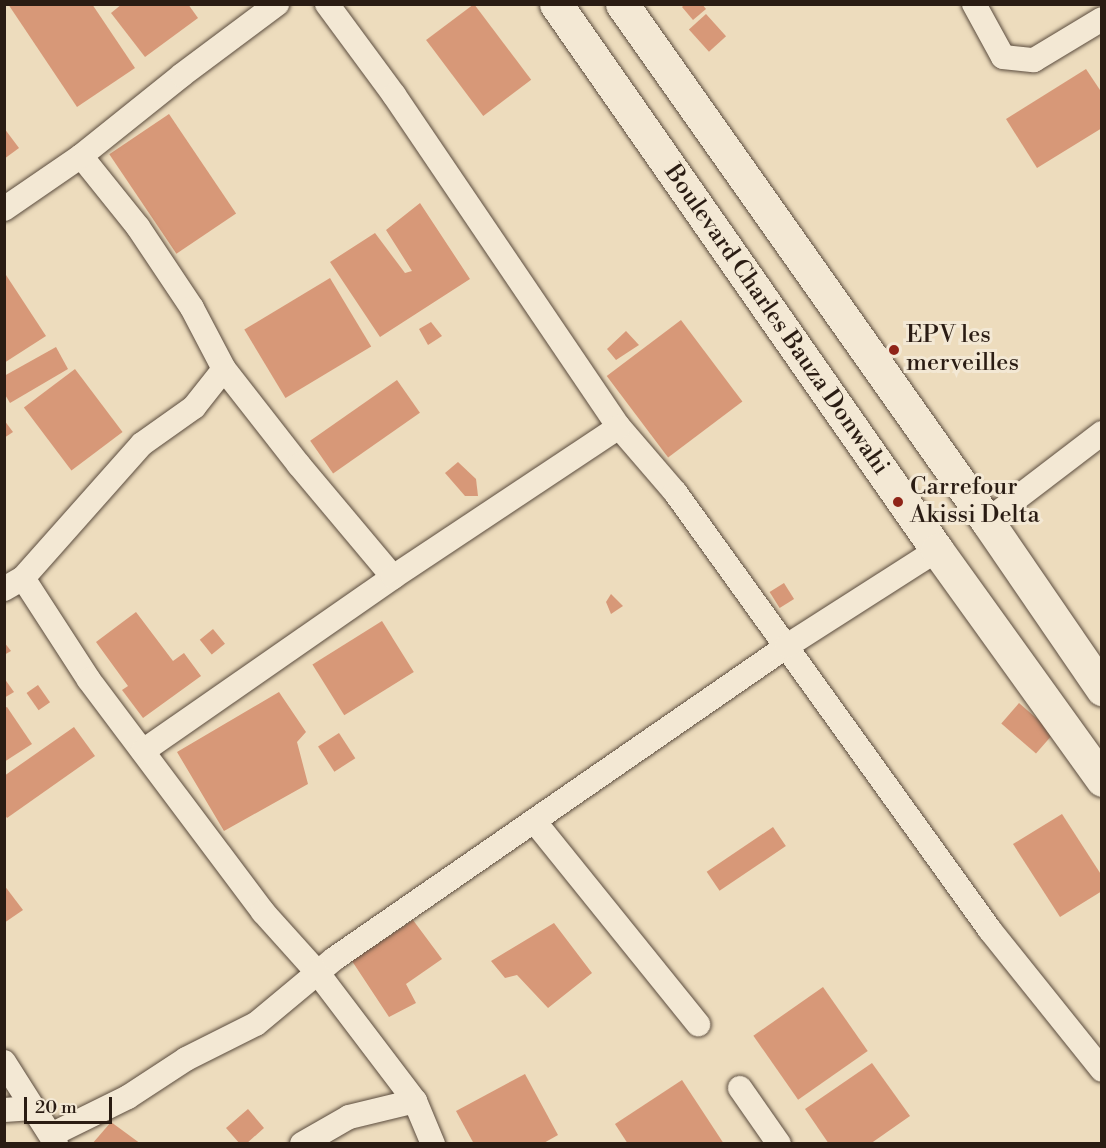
<!DOCTYPE html>
<html>
<head>
<meta charset="utf-8">
<style>
	body { margin:0 }
	#map { position:relative; width:1106px; height:1148px; overflow:hidden; background:#eddcbd; font-family:"Libre Bodoni",serif }
	div>[style] { position:absolute }
	[style*='--x'] { left:calc(var(--x)*1px); top:calc(var(--y)*1px); width:calc(var(--w)*1px); rotate:calc(var(--a)*1deg) }
	.building>* { inset:0; background:#d79878; transform-origin:0 0 }
	.roads { filter:drop-shadow(0 0 2px #5b4c3e) drop-shadow(0 0 2px #5b4c3e) }
	.street>* { height:24px; margin:-12px; padding:0 12px; transform-origin:12px; border-radius:12px; background:#f3e8d4 }
	.secondary>* { height:33px; margin:-16.5px; padding:0 16.5px; transform-origin:16.5px; border-radius:16.5px; background:#f3e8d4 }
	.dots>* { width:16px; height:16px; translate:-50% -50%; box-sizing:border-box; border:3px solid #f3e8d4; border-radius:50% }
	span { translate:-50% -50%; white-space:nowrap; text-align:center; line-height:1.15; -webkit-text-stroke:6px #f3e8d4; paint-order:stroke }
	.street-label { font-size:24px; color:#2a1c13 }
	.poi-label { font-size:24px; color:#2a1c13 }
	.left { translate:0 -50%; text-align:left }
	.frame { position:absolute; inset:0; border:6px solid #2a1c13; pointer-events:none }
	.scale { position:absolute; left:24px; top:1097px; width:88px; height:27px; box-sizing:border-box; border:3px solid #2a1c13; border-top:0; padding-left:8px; font-size:18px; line-height:21px; white-space:nowrap; color:#2a1c13; -webkit-text-stroke:4px #f3e8d4; paint-order:stroke }
</style>
</head>
<body>
<div id="map">
	<div class="building">
		<i style="clip-path:polygon(8px 4px,92px 4px,135px 68px,77px 107px)"></i>
		<i style="clip-path:polygon(122px 4px,188px 4px,198px 18px,145px 57px,111px 13px)"></i>
		<i style="left:474px;top:4px;width:95px;height:60px;rotate:53deg"></i>
		<i style="clip-path:polygon(685px 4px,702px 4px,706px 9px,693px 20px,682px 7px)"></i>
		<i style="left:706px;top:14px;width:30px;height:23px;rotate:48deg"></i>
		<i style="clip-path:polygon(1086px 69px,1102px 93px,1102px 128px,1037px 168px,1006px 119px)"></i>
		<i style="left:169px;top:114px;width:120px;height:72px;rotate:56deg"></i>
		<i style="clip-path:polygon(4px 128px,19px 148px,4px 159px)"></i>
		<i style="clip-path:polygon(420px 203px,470px 279px,380px 337px,330px 262px,375px 233px,405px 273px,412px 271px,386px 230px)"></i>
		<i style="clip-path:polygon(4px 272px,46px 336px,4px 363px)"></i>
		<i style="left:330px;top:278px;width:80px;height:100px;rotate:59deg"></i>
		<i style="left:681px;top:320px;width:102px;height:93px;rotate:53deg"></i>
		<i style="clip-path:polygon(431px 322px,442px 336px,428px 345px,419px 329px)"></i>
		<i style="clip-path:polygon(626px 331px,639px 345px,616px 360px,607px 349px)"></i>
		<i style="clip-path:polygon(56px 347px,68px 369px,10px 403px,4px 393px,4px 376px)"></i>
		<i style="left:75px;top:369px;width:79px;height:64px;rotate:53deg"></i>
		<i style="left:397px;top:380px;width:40px;height:106px;rotate:55deg"></i>
		<i style="clip-path:polygon(4px 420px,13px 432px,4px 438px)"></i>
		<i style="clip-path:polygon(458px 462px,476px 479px,478px 496px,465px 496px,445px 473px)"></i>
		<i style="left:784px;top:583px;width:19px;height:17px;rotate:58deg"></i>
		<i style="clip-path:polygon(611px 594px,623px 606px,611px 614px,606px 602px)"></i>
		<i style="clip-path:polygon(136px 612px,173px 661px,184px 653px,201px 676px,143px 718px,122px 690px,128px 686px,96px 642px)"></i>
		<i style="left:382px;top:621px;width:60px;height:82px;rotate:58deg"></i>
		<i style="left:213px;top:629px;width:19px;height:17px;rotate:51deg"></i>
		<i style="clip-path:polygon(4px 642px,11px 651px,4px 655px)"></i>
		<i style="clip-path:polygon(4px 678px,14px 692px,4px 698px)"></i>
		<i style="left:38px;top:685px;width:21px;height:14px;rotate:55deg"></i>
		<i style="clip-path:polygon(279px 692px,306px 732px,297px 742px,308px 784px,224px 831px,177px 752px)"></i>
		<i style="left:1019px;top:703px;width:46px;height:27px;rotate:41deg"></i>
		<i style="clip-path:polygon(7px 707px,32px 744px,4px 762px,4px 708px)"></i>
		<i style="clip-path:polygon(74px 727px,95px 756px,7px 818px,4px 814px,4px 776px)"></i>
		<i style="left:339px;top:733px;width:30px;height:25px;rotate:57deg"></i>
		<i style="clip-path:polygon(1062px 814px,1102px 876px,1102px 891px,1060px 917px,1013px 844px)"></i>
		<i style="left:773px;top:827px;width:23px;height:80px;rotate:56deg"></i>
		<i style="clip-path:polygon(4px 885px,23px 910px,4px 923px)"></i>
		<i style="clip-path:polygon(413px 920px,442px 959px,406px 984px,416px 1003px,389px 1017px,352px 961px)"></i>
		<i style="clip-path:polygon(554px 923px,592px 973px,548px 1008px,517px 975px,505px 978px,491px 961px)"></i>
		<i style="left:823px;top:987px;width:78px;height:85px;rotate:55deg"></i>
		<i style="clip-path:polygon(872px 1063px,910px 1116px,870px 1144px,829px 1144px,805px 1109px)"></i>
		<i style="clip-path:polygon(525px 1074px,558px 1135px,542px 1144px,474px 1144px,456px 1111px)"></i>
		<i style="clip-path:polygon(682px 1080px,724px 1144px,628px 1144px,615px 1124px)"></i>
		<i style="clip-path:polygon(248px 1109px,264px 1128px,246px 1144px,240px 1144px,226px 1128px)"></i>
		<i style="clip-path:polygon(111px 1122px,141px 1144px,92px 1144px)"></i>
	</div>
	<div class="roads">
		<div class="street">
			<i style="--x:327;--y:4;--w:113;--a:53.6"></i>
			<i style="--x:394;--y:95;--w:401;--a:55.9"></i>
			<i style="--x:619;--y:427;--w:86;--a:49.3"></i>
			<i style="--x:675;--y:492;--w:540;--a:54.28"></i>
			<i style="--x:990;--y:930;--w:179;--a:51.3"></i>
			<i style="--x:974;--y:4;--w:60;--a:61.3"></i>
			<i style="--x:1003;--y:57;--w:31;--a:6"></i>
			<i style="--x:1034;--y:60;--w:79;--a:-31.1"></i>
			<i style="--x:81;--y:156;--w:91;--a:51.2"></i>
			<i style="--x:138;--y:227;--w:97;--a:56.3"></i>
			<i style="--x:192;--y:308;--w:69;--a:62.3"></i>
			<i style="--x:224;--y:369;--w:122;--a:52"></i>
			<i style="--x:299;--y:465;--w:146;--a:50"></i>
			<i style="--x:4;--y:209;--w:93;--a:-34.5"></i>
			<i style="--x:81;--y:156;--w:129;--a:-38.7"></i>
			<i style="--x:182;--y:75;--w:119;--a:-36.8"></i>
			<i style="--x:987;--y:521;--w:145;--a:-37.4"></i>
			<i style="--x:23;--y:578;--w:121;--a:57.1"></i>
			<i style="--x:89;--y:680;--w:290;--a:53.1"></i>
			<i style="--x:263;--y:912;--w:81;--a:48"></i>
			<i style="--x:317;--y:972;--w:162;--a:52.8"></i>
			<i style="--x:4;--y:589;--w:22;--a:-30"></i>
			<i style="--x:23;--y:578;--w:179;--a:-48.4"></i>
			<i style="--x:142;--y:444;--w:64;--a:-35.4"></i>
			<i style="--x:194;--y:407;--w:48;--a:-51.7"></i>
			<i style="--x:143;--y:751;--w:305;--a:-34.8"></i>
			<i style="--x:393;--y:577;--w:271;--a:-33.6"></i>
			<i style="--x:535;--y:822;--w:260;--a:51.1"></i>
			<i style="--x:4;--y:1062;--w:97;--a:57.6"></i>
			<i style="--x:740;--y:1088;--w:68;--a:55.1"></i>
			<i style="--x:4;--y:1110;--w:29;--a:-4"></i>
			<i style="--x:51;--y:1135;--w:86;--a:-26.3"></i>
			<i style="--x:128;--y:1097;--w:69;--a:-33.2"></i>
			<i style="--x:186;--y:1059;--w:78;--a:-26.6"></i>
			<i style="--x:256;--y:1024;--w:102;--a:-39.8"></i>
			<i style="--x:334;--y:959;--w:551;--a:-34.64"></i>
			<i style="--x:787;--y:646;--w:178;--a:-32.6"></i>
			<i style="--x:302;--y:1144;--w:54;--a:-29.9"></i>
			<i style="--x:349;--y:1117;--w:68;--a:-13.6"></i>
			<i style="--x:415;--y:1101;--w:47;--a:67.3"></i>
		</div>
		<div class="secondary">
			<i style="--x:556;--y:4;--w:666;--a:55.09"></i>
			<i style="--x:937;--y:550;--w:283;--a:54.3"></i>
			<i style="--x:622;--y:4;--w:633;--a:54.78"></i>
			<i style="--x:987;--y:521;--w:204;--a:55.6"></i>
		</div>
	</div>
	<div class="dots">
		<i style="left:894px;top:350px;background:#8f2418"></i>
		<i style="left:898px;top:502px;background:#8f2418"></i>
	</div>
	<div class="street-label">
		<span style="left:776px;top:320px;rotate:55deg">Boulevard Charles Bauza Donwahi</span>
	</div>
	<div class="poi-label">
		<span class="left" style="left:906px;top:350px">EPV les<br>merveilles</span>
		<span class="left" style="left:910px;top:502px">Carrefour<br>Akissi Delta</span>
	</div>
	<div class="frame"></div>
	<div class="scale">20 m</div>
</div>
</body>
</html>
